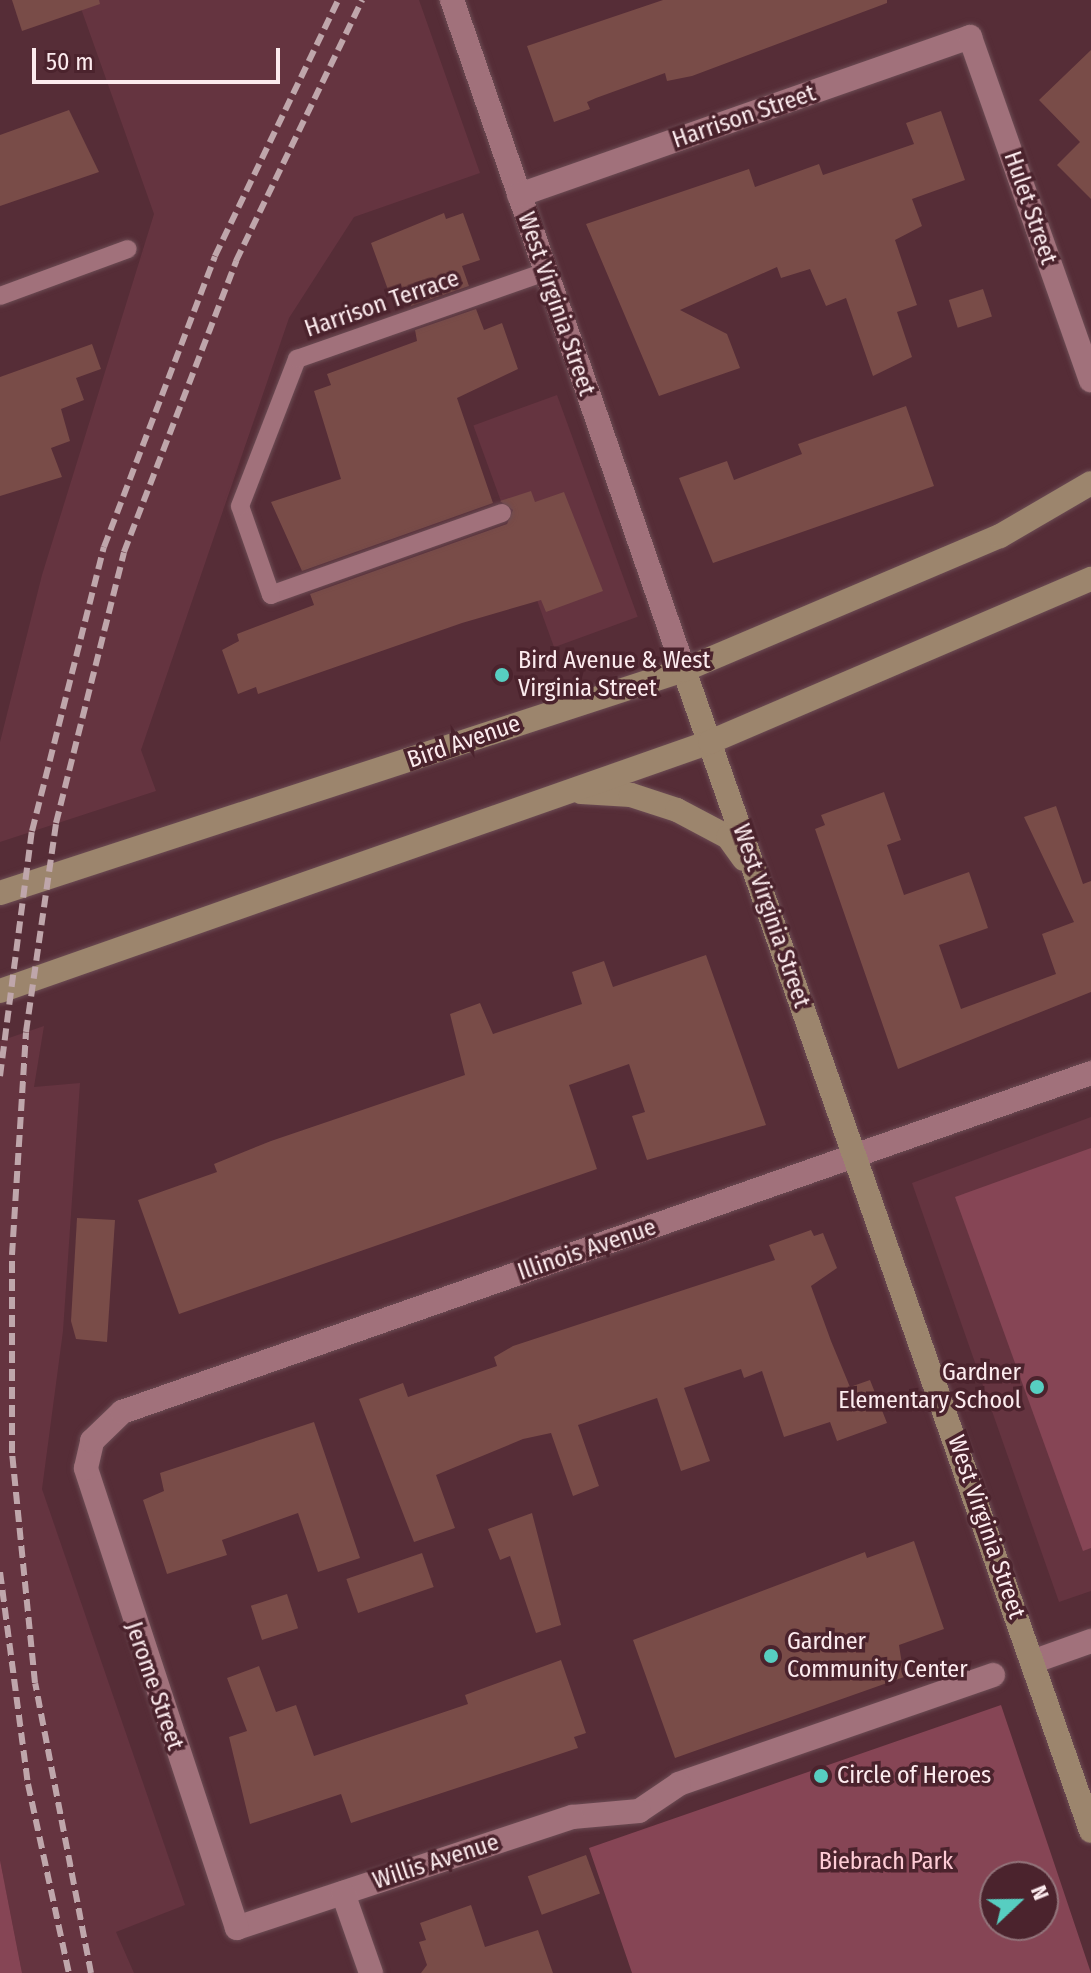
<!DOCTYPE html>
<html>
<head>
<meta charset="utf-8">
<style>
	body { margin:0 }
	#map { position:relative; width:1091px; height:1973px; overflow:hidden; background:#562d37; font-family:"Fira Sans Condensed",sans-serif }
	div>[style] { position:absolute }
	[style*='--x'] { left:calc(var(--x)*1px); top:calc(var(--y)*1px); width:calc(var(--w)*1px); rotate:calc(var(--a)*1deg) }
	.built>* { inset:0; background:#653440; transform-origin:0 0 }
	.green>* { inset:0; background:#864555 }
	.building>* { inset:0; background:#794c48; transform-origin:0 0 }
	.roads { filter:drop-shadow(0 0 2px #6c4c54) drop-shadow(0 0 2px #6c4c54) }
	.lane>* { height:18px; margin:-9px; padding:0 9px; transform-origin:9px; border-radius:9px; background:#a1717b }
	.street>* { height:24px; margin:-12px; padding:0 12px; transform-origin:12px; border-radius:12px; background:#a1717b }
	.secondary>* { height:24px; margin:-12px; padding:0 12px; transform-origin:12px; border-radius:12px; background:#9c856d }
	.rail>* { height:6px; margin-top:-3px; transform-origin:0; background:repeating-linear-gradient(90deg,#bfa6ab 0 12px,transparent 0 18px) }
	.dots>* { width:22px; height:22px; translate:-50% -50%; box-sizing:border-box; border:4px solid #4b232d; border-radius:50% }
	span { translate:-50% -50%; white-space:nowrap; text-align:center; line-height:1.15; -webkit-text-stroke:7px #4b232d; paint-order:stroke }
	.street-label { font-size:24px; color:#fcebee }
	.poi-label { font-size:24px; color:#fcebee }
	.left { translate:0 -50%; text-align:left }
	.right { translate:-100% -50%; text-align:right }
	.park-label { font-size:24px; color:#fecbd5 }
	.north { position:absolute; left:979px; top:1861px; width:80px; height:80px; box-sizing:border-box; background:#4b232d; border:2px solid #92737a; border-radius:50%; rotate:68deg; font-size:22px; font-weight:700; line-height:32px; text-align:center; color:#fcebee }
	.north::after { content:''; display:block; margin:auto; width:28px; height:36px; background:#57cec1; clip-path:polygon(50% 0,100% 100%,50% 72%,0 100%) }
	.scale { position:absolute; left:32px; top:48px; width:248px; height:36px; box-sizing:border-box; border:4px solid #fcebee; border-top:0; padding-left:10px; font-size:24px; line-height:28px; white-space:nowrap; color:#fcebee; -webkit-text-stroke:6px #4b232d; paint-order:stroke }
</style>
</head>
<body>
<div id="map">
	<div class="built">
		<i style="clip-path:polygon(78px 0,419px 0,480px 173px,354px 217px,289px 318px,141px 750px,156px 791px,0 842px,0 742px,42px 575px,154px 214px)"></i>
		<i style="left:557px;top:395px;width:236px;height:89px;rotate:70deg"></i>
		<i style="clip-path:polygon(44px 1026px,34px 1087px,80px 1083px,63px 1331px,42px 1489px,185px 1905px,116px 1932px,134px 1973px,22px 1973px,0 1860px,0 1041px)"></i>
		<i style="clip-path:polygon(1091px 1117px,1091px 1591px,1059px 1602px,912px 1183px)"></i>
	</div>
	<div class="green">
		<i style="clip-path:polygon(1091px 1148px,1091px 1548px,1083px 1551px,955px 1197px)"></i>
		<i style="clip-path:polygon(evenodd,1001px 1705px,1091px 1973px,632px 1973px,589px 1848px,1001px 1705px,995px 1877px,1043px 1877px,1043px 1925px,995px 1925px,995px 1877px)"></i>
		<i style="clip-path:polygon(0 1860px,22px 1973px,0 1973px)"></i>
	</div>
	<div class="building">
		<i style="clip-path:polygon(12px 0,99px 0,100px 4px,22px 31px)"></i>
		<i style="clip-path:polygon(663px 0,887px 0,887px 3px,692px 76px,667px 81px,665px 73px,596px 98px,587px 102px,590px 109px,554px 122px,527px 46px)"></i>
		<i style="clip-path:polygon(1091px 50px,1091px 199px,1057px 165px,1080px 142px,1039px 100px)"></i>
		<i style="clip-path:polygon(69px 110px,99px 172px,0 206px,0 135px)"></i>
		<i style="clip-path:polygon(941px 111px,965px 180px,912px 199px,922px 226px,895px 240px,917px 305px,897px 312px,912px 357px,873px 376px,846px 298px,826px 306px,810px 269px,781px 278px,777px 267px,680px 310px,727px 334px,740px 368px,659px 396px,586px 224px,749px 169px,755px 187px,819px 164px,823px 175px,914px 144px,906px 123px)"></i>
		<i style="clip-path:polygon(444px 213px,446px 219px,463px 213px,480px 260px,462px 266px,469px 286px,411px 306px,408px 292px,391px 298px,371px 243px)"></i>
		<i style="left:983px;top:289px;width:29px;height:36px;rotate:72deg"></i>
		<i style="clip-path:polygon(476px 309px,484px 330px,502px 323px,518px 369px,457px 398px,493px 503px,302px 571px,271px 502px,341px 479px,314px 391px,331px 385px,327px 374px,417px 341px,415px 330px)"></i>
		<i style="clip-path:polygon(92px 344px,101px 369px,76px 378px,84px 400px,61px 409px,70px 441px,51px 448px,62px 477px,0 496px,0 377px)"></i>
		<i style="clip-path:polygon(906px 406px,934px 486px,713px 563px,679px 478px,727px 461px,734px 480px,802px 454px,798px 444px)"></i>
		<i style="clip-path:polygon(531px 491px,535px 502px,564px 492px,603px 591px,546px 612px,541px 600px,462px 623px,258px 694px,256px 687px,238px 694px,222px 650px,239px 641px,237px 634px,314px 605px,310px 594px,507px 524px,513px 510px,500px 501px)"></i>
		<i style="clip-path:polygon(884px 792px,901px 840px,887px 845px,904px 895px,969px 872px,978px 898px,988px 928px,939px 945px,961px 1009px,1056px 974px,1042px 934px,1074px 922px,1024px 817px,1056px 806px,1083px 884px,1091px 881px,1091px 992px,898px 1069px,815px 829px,825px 825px,821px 815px)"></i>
		<i style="clip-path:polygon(706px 955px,766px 1125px,647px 1160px,632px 1116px,645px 1112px,629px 1064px,569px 1085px,597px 1169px,179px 1314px,138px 1200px,217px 1172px,214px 1164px,271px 1141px,465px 1075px,450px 1014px,480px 1003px,493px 1034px,582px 1004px,572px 972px,604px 961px,613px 987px)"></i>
		<i style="clip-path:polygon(77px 1218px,115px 1220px,107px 1342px,76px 1339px,71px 1321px)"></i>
		<i style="clip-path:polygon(811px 1230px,814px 1236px,823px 1233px,837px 1268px,811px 1286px,831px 1341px,850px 1387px,870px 1380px,887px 1423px,837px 1441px,830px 1422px,784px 1437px,762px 1371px,744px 1378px,741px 1369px,684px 1388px,710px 1461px,681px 1471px,657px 1398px,578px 1425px,599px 1486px,573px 1496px,551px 1433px,523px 1439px,436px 1475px,455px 1528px,414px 1542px,359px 1399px,403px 1383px,408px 1397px,497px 1366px,494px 1357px,513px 1346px,775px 1260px,769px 1245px)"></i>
		<i style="clip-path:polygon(314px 1422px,360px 1558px,318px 1572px,298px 1513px,222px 1540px,227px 1555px,167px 1574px,143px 1500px,164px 1491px,160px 1473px)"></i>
		<i style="clip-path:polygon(532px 1513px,561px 1625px,536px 1633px,510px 1556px,500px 1560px,488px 1529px)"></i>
		<i style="clip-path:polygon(914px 1541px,944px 1629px,899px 1645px,904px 1677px,675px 1758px,633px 1640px,865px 1552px,867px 1558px)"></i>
		<i style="left:422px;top:1553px;width:36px;height:80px;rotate:71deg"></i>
		<i style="left:287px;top:1594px;width:36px;height:38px;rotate:72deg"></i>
		<i style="clip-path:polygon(561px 1660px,586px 1733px,574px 1737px,578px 1748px,351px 1823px,341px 1794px,250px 1824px,229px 1737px,247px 1731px,227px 1678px,259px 1666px,276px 1712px,296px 1705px,314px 1756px,468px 1704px,465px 1695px)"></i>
		<i style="left:586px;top:1855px;width:41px;height:62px;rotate:70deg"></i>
		<i style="clip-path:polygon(471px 1905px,485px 1947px,538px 1930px,553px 1973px,421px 1973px,427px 1965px,419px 1942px,426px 1940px,420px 1923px)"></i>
	</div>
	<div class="roads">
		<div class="lane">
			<i style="--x:0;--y:296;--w:136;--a:-20.2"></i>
			<i style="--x:502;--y:513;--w:245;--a:160.5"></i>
			<i style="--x:271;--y:595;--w:94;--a:-109.2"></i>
			<i style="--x:240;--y:506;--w:158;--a:-68.8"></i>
			<i style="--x:297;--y:359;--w:263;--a:-19.3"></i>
		</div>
		<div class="street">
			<i style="--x:452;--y:0;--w:709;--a:70.9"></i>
			<i style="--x:519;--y:195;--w:478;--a:-19.3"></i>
			<i style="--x:970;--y:37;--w:364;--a:70.6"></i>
			<i style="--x:1032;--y:1662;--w:63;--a:-19.6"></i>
			<i style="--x:993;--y:1675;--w:332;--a:160.9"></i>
			<i style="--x:679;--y:1784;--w:48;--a:146"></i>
			<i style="--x:639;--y:1811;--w:67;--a:174.9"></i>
			<i style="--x:572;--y:1817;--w:353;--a:161.7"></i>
			<i style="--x:237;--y:1928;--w:484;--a:-108.2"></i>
			<i style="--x:86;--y:1468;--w:28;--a:-77"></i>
			<i style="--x:92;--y:1441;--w:42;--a:-44"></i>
			<i style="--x:122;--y:1412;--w:1027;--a:-19.28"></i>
			<i style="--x:343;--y:1893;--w:85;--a:70.7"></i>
		</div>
		<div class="secondary">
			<i style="--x:684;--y:670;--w:1230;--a:70.68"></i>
			<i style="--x:581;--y:792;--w:50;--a:3.4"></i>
			<i style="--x:631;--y:795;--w:48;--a:18.1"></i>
			<i style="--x:677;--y:810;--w:58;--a:27.9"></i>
			<i style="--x:728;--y:837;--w:27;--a:54"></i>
			<i style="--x:0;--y:893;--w:719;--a:-18.06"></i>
			<i style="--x:684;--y:670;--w:343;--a:-23"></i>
			<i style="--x:1000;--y:536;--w:105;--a:-30.2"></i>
			<i style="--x:0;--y:991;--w:752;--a:-19.33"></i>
			<i style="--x:710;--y:742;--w:414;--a:-23.2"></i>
		</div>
	</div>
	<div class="rail">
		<i style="--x:0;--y:1076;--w:247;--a:-82.6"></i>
		<i style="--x:32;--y:831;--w:293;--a:-75.8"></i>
		<i style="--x:104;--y:547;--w:311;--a:-69.1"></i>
		<i style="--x:215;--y:256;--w:284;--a:-64.3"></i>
		<i style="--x:0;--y:1572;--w:214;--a:82.5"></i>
		<i style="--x:28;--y:1784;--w:193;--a:77.8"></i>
		<i style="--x:91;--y:1973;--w:295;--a:-100.9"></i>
		<i style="--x:35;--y:1683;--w:231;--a:-95.7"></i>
		<i style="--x:12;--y:1453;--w:198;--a:-90"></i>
		<i style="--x:12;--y:1255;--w:223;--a:-86.4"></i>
		<i style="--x:26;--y:1032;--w:211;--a:-81.8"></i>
		<i style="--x:56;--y:823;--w:279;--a:-75.9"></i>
		<i style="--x:124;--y:552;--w:312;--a:-68.9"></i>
		<i style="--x:236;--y:261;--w:290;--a:-64.2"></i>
	</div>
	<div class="dots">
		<i style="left:502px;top:675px;background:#57cec1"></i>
		<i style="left:1037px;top:1387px;background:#57cec1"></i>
		<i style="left:771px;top:1656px;background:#57cec1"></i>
		<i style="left:821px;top:1776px;background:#57cec1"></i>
	</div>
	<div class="street-label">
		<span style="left:744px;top:117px;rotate:-19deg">Harrison Street</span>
		<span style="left:1030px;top:208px;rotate:71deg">Hulet Street</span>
		<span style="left:382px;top:304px;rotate:-19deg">Harrison Terrace</span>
		<span style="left:556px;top:304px;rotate:71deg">West Virginia Street</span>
		<span style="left:464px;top:742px;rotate:-19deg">Bird Avenue</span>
		<span style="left:771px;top:916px;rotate:71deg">West Virginia Street</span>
		<span style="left:587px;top:1250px;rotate:-19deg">Illinois Avenue</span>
		<span style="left:986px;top:1527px;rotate:71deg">West Virginia Street</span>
		<span style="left:154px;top:1686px;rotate:71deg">Jerome Street</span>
		<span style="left:436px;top:1862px;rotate:-18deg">Willis Avenue</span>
	</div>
	<div class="poi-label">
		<span class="left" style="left:518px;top:675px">Bird Avenue &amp; West<br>Virginia Street</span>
		<span class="right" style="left:1021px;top:1387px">Gardner<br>Elementary School</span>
		<span class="left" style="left:787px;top:1656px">Gardner<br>Community Center</span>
		<span class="left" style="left:837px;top:1776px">Circle of Heroes</span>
	</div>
	<div class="park-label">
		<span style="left:886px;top:1862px">Biebrach Park</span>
	</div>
	<div class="north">N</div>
	<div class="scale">50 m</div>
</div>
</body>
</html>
